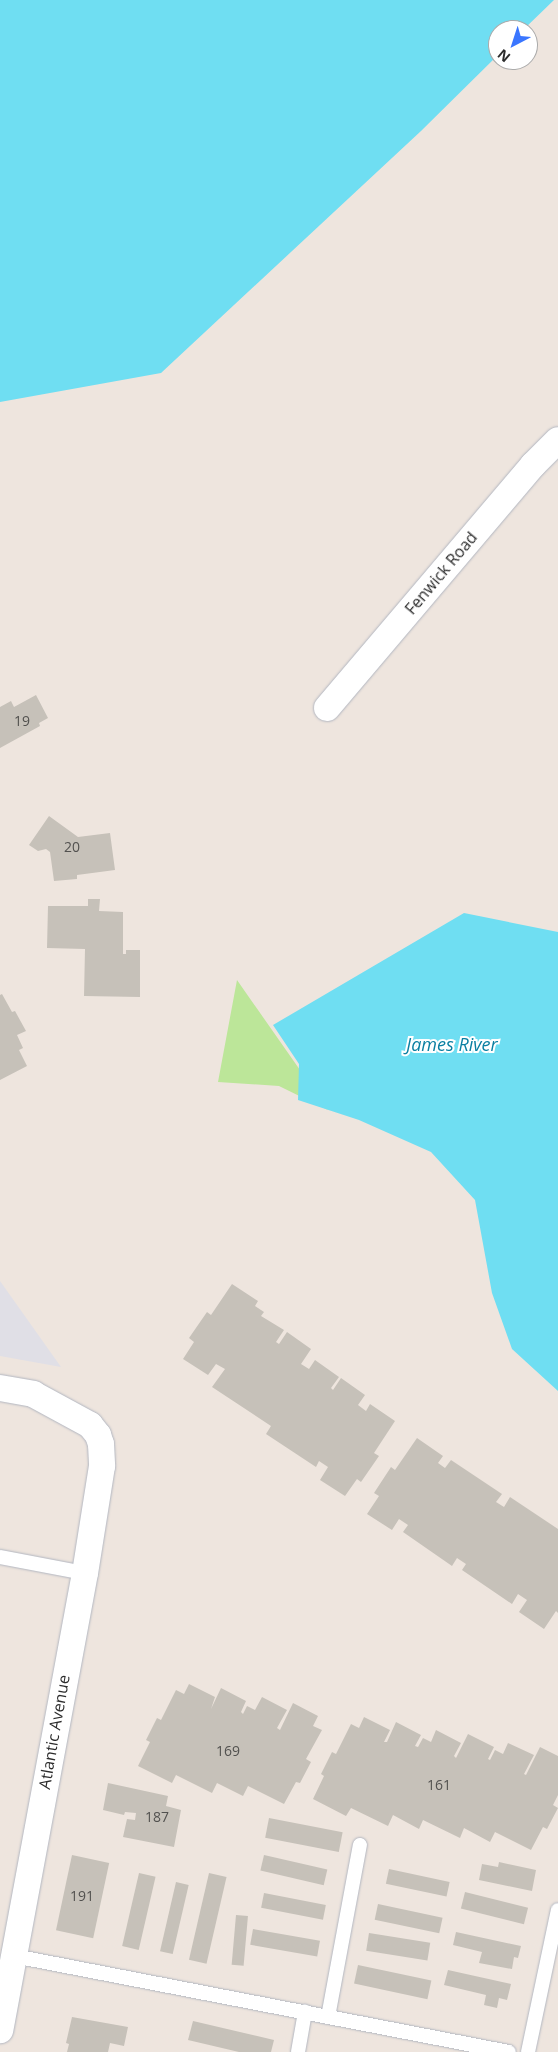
<!DOCTYPE html>
<html>
<head>
<meta charset="utf-8">
<style>
	body { margin:0 }
	#map { position:relative; width:558px; height:2052px; overflow:hidden; background:#eee5de; font-family:"Open Sans",sans-serif }
	div>[style] { position:absolute }
	[style*='--x'] { left:calc(var(--x)*1px); top:calc(var(--y)*1px); width:calc(var(--w)*1px); rotate:calc(var(--a)*1deg) }
	.industrial>* { inset:0; background:#e0dfe6 }
	.green>* { inset:0; background:#bce699 }
	.water>* { inset:0; background:#6fdef2 }
	.building>* { inset:0; background:#c6c1b9; transform-origin:0 0 }
	.roads { filter:drop-shadow(0 0 1px #b2b6c0) drop-shadow(0 0 1px #b2b6c0) }
	.service>* { height:14px; margin:-7px; padding:0 7px; transform-origin:7px; border-radius:7px; background:#fff }
	.minor>* { height:26px; margin:-13px; padding:0 13px; transform-origin:13px; border-radius:13px; background:#fff }
	span { translate:-50% -50%; white-space:nowrap; text-align:center; line-height:1.15; -webkit-text-stroke:4px #fff; paint-order:stroke }
	.number-label { font-size:14px; color:#52514f }
	.number-label span { -webkit-text-stroke-width:0 }
	.street-label { font-size:16px; color:#2c2c2c }
	.water-label { font-size:18px; color:#0a7fa2; font-style:italic }
	.north { position:absolute; left:488px; top:20px; width:50px; height:50px; box-sizing:border-box; background:#fff; border:1px solid #ababab; border-radius:50%; rotate:220deg; font-size:14px; font-weight:700; line-height:20px; text-align:center; color:#2c2c2c }
	.north::after { content:''; display:block; margin:auto; width:18px; height:22px; background:#3a76ff; clip-path:polygon(50% 0,100% 100%,50% 72%,0 100%) }
</style>
</head>
<body>
<div id="map">
	<div class="industrial">
		<i style="clip-path:polygon(0 1281px,61px 1367px,0 1356px)"></i>
	</div>
	<div class="green">
		<i style="clip-path:polygon(237px 980px,328px 1110px,279px 1086px,218px 1082px)"></i>
	</div>
	<div class="water">
		<i style="clip-path:polygon(0 0,554px 0,523px 30px,498px 30px,498px 55px,421px 131px,161px 373px,0 402px)"></i>
		<i style="clip-path:polygon(464px 913px,558px 932px,558px 1391px,512px 1349px,492px 1293px,475px 1200px,431px 1152px,359px 1120px,298px 1100px,299px 1064px,273px 1025px)"></i>
	</div>
	<div class="building">
		<i style="clip-path:polygon(36px 695px,48px 718px,39px 723px,40px 726px,0 748px,0 707px,11px 701px,14px 707px)"></i>
		<i style="clip-path:polygon(49px 816px,78px 837px,110px 833px,115px 870px,77px 875px,77px 879px,54px 881px,50px 852px,46px 849px,38px 851px,29px 845px)"></i>
		<i style="clip-path:polygon(88px 899px,100px 899px,99px 911px,123px 912px,123px 954px,126px 954px,126px 950px,140px 950px,140px 997px,84px 996px,85px 949px,47px 948px,48px 906px,88px 906px)"></i>
		<i style="clip-path:polygon(2px 994px,12px 1012px,15px 1011px,26px 1031px,17px 1035px,23px 1048px,19px 1050px,27px 1066px,0 1080px,0 995px)"></i>
		<i style="clip-path:polygon(232px 1284px,258px 1301px,255px 1306px,264px 1312px,261px 1316px,284px 1330px,276px 1342px,279px 1344px,287px 1332px,311px 1349px,301px 1364px,309px 1369px,315px 1360px,339px 1377px,331px 1388px,333px 1390px,341px 1378px,365px 1395px,358px 1405px,366px 1411px,370px 1404px,395px 1421px,374px 1453px,379px 1456px,361px 1482px,357px 1479px,345px 1496px,320px 1480px,328px 1467px,319px 1461px,316px 1467px,266px 1434px,271px 1426px,212px 1387px,225px 1369px,216px 1364px,208px 1375px,183px 1359px,194px 1342px,189px 1338px,207px 1312px,211px 1315px)"></i>
		<i style="clip-path:polygon(417px 1438px,443px 1456px,438px 1463px,445px 1468px,451px 1460px,502px 1494px,496px 1502px,504px 1507px,510px 1497px,558px 1529px,558px 1613px,556px 1611px,544px 1629px,519px 1612px,527px 1600px,518px 1594px,512px 1604px,462px 1570px,466px 1564px,457px 1558px,452px 1566px,403px 1532px,408px 1525px,399px 1519px,392px 1530px,367px 1514px,379px 1496px,374px 1493px,391px 1467px,395px 1470px)"></i>
		<i style="clip-path:polygon(189px 1684px,215px 1697px,211px 1709px,221px 1688px,246px 1701px,241px 1712px,243px 1714px,247px 1706px,255px 1710px,262px 1697px,287px 1710px,277px 1728px,280px 1730px,293px 1703px,318px 1716px,313px 1726px,322px 1730px,306px 1759px,311px 1762px,300px 1783px,296px 1782px,284px 1804px,248px 1786px,243px 1796px,217px 1783px,212px 1793px,176px 1775px,172px 1783px,138px 1766px,150px 1742px,146px 1740px,157px 1718px,161px 1720px,176px 1690px,184px 1694px)"></i>
		<i style="clip-path:polygon(364px 1717px,390px 1730px,384px 1742px,387px 1742px,396px 1722px,421px 1735px,415px 1746px,418px 1747px,423px 1738px,431px 1742px,436px 1730px,461px 1743px,454px 1756px,456px 1758px,468px 1734px,494px 1747px,488px 1759px,490px 1760px,495px 1750px,503px 1754px,508px 1743px,534px 1755px,524px 1774px,526px 1775px,540px 1747px,558px 1756px,558px 1795px,553px 1805px,558px 1808px,547px 1829px,543px 1827px,531px 1850px,495px 1832px,490px 1842px,464px 1828px,460px 1838px,423px 1820px,419px 1829px,393px 1815px,388px 1826px,351px 1808px,346px 1816px,313px 1799px,324px 1776px,321px 1774px,332px 1752px,336px 1754px,351px 1724px,359px 1728px)"></i>
		<i style="clip-path:polygon(108px 1783px,168px 1796px,166px 1806px,181px 1810px,174px 1847px,123px 1837px,127px 1819px,135px 1820px,136px 1813px,125px 1812px,124px 1815px,103px 1810px)"></i>
		<i style="left:269px;top:1818px;width:75px;height:20px;rotate:11deg"></i>
		<i style="left:72px;top:1855px;width:38px;height:77px;rotate:12deg"></i>
		<i style="left:264px;top:1855px;width:65px;height:16px;rotate:13deg"></i>
		<i style="clip-path:polygon(499px 1862px,536px 1870px,532px 1891px,479px 1880px,482px 1864px,498px 1867px)"></i>
		<i style="left:389px;top:1869px;width:62px;height:15px;rotate:12deg"></i>
		<i style="left:139px;top:1873px;width:17px;height:75px;rotate:13deg"></i>
		<i style="left:209px;top:1873px;width:18px;height:89px;rotate:13deg"></i>
		<i style="left:176px;top:1882px;width:13px;height:71px;rotate:13deg"></i>
		<i style="left:465px;top:1892px;width:65px;height:17px;rotate:14deg"></i>
		<i style="left:264px;top:1893px;width:63px;height:15px;rotate:11deg"></i>
		<i style="left:378px;top:1904px;width:66px;height:16px;rotate:12deg"></i>
		<i style="left:236px;top:1915px;width:12px;height:50px;rotate:5deg"></i>
		<i style="left:253px;top:1929px;width:68px;height:16px;rotate:10deg"></i>
		<i style="clip-path:polygon(456px 1932px,521px 1946px,518px 1958px,514px 1957px,512px 1969px,479px 1963px,482px 1952px,453px 1945px)"></i>
		<i style="left:369px;top:1933px;width:62px;height:18px;rotate:9deg"></i>
		<i style="left:358px;top:1965px;width:75px;height:19px;rotate:12deg"></i>
		<i style="clip-path:polygon(448px 1970px,511px 1984px,507px 2000px,499px 1998px,497px 2008px,484px 2005px,486px 1995px,444px 1985px)"></i>
		<i style="clip-path:polygon(72px 2017px,128px 2027px,124px 2046px,110px 2043px,108px 2052px,67px 2052px,69px 2044px,66px 2043px)"></i>
		<i style="clip-path:polygon(193px 2021px,274px 2040px,271px 2052px,239px 2052px,188px 2040px)"></i>
	</div>
	<div class="roads">
		<div class="service">
			<i style="--x:0;--y:1557;--w:86;--a:10.7"></i>
			<i style="--x:14;--y:1956;--w:504;--a:10.98"></i>
			<i style="--x:328;--y:2017;--w:175;--a:-79.5"></i>
			<i style="--x:298;--y:2052;--w:41;--a:-80.1"></i>
			<i style="--x:528;--y:2052;--w:145;--a:-78.1"></i>
		</div>
		<div class="minor">
			<i style="--x:327;--y:708;--w:319;--a:-49.7"></i>
			<i style="--x:533;--y:465;--w:35;--a:-45"></i>
			<i style="--x:0;--y:1388;--w:34;--a:10"></i>
			<i style="--x:33;--y:1394;--w:65;--a:28.5"></i>
			<i style="--x:90;--y:1425;--w:13;--a:51"></i>
			<i style="--x:98;--y:1435;--w:9;--a:72"></i>
			<i style="--x:101;--y:1444;--w:22;--a:87"></i>
			<i style="--x:102;--y:1466;--w:108;--a:99"></i>
			<i style="--x:85;--y:1573;--w:465;--a:100.5"></i>
		</div>
	</div>
	<div class="number-label">
		<span style="left:22px;top:721px">19</span>
		<span style="left:72px;top:847px">20</span>
		<span style="left:228px;top:1751px">169</span>
		<span style="left:439px;top:1785px">161</span>
		<span style="left:157px;top:1817px">187</span>
		<span style="left:82px;top:1896px">191</span>
	</div>
	<div class="street-label">
		<span style="left:441px;top:573px;rotate:-50deg">Fenwick Road</span>
		<span style="left:54px;top:1732px;rotate:-80deg">Atlantic Avenue</span>
	</div>
	<div class="water-label">
		<span style="left:452px;top:1044px">James River</span>
	</div>
	<div class="north">N</div>
</div>
</body>
</html>
